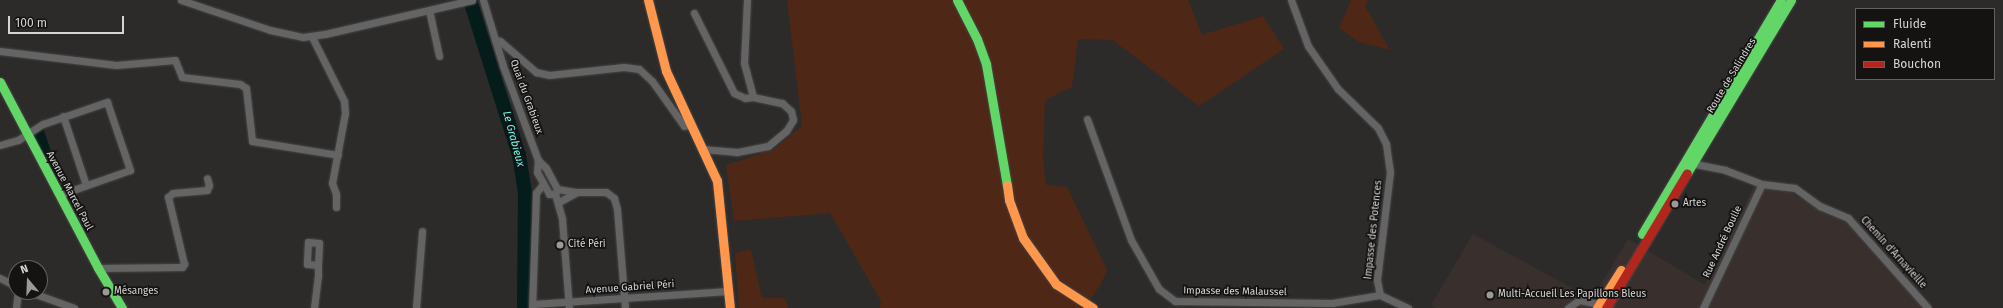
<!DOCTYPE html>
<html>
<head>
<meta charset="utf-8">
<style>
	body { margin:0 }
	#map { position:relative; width:2003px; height:308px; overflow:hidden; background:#2c2b2a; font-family:"Fira Sans",sans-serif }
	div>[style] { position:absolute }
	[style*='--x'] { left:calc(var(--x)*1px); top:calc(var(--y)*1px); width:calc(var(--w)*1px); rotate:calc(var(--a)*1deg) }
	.built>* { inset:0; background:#39302d }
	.green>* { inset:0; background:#4f2717 }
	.water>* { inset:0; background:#041c1a }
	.river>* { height:14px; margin:-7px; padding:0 7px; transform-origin:7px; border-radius:7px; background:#041c1a }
	.roads { filter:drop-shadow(0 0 1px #474645) drop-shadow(0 0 1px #474645) }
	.street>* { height:7px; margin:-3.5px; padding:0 3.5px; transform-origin:3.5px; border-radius:3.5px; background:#656464 }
	.fast>* { height:9px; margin:-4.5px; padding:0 4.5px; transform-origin:4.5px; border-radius:4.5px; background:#63d668 }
	.slow>* { height:9px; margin:-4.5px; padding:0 4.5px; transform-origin:4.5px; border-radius:4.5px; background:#ff974d }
	.jam>* { height:9px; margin:-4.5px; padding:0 4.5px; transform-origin:4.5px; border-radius:4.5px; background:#b3261e }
	.dots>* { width:11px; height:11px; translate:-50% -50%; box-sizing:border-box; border:2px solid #141312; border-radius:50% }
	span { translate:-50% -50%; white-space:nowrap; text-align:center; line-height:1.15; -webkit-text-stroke:3.5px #141312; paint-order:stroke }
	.street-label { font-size:10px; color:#d7d5d4 }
	.poi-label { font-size:10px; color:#d7d5d4 }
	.left { translate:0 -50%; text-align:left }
	.water-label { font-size:11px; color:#6bf9eb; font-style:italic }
	.legend { position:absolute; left:1855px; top:8px; width:140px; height:72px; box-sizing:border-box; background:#141312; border:1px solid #626160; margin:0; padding:5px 7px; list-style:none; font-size:12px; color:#d7d5d4 }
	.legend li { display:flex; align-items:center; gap:8px; height:20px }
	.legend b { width:20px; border:1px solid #626160 }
	.north { position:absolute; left:8px; top:260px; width:40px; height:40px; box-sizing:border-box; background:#141312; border:1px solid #626160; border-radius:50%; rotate:341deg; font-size:11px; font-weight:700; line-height:16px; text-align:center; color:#d7d5d4 }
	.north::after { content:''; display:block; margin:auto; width:14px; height:18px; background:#9b9a98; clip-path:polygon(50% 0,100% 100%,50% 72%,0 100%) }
	.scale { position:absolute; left:8px; top:16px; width:116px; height:18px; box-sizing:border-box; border:2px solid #d7d5d4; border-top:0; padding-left:5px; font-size:12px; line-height:14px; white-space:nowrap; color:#d7d5d4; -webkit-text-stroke:3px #141312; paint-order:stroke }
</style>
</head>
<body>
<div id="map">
	<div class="built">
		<i style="clip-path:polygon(1755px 184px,1786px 190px,1850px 225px,1924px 308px,1435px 308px,1431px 305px,1473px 234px,1592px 299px,1628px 239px,1705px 285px)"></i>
	</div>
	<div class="green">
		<i style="clip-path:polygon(787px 0,1188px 0,1202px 35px,1263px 16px,1284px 49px,1199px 106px,1113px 40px,1078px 39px,1072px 87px,1045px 100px,1043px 157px,1046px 185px,1067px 187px,1107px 270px,1101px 284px,1084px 308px,880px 308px,881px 301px,830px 213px,734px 221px,726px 165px,773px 150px,802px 126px)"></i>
		<i style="clip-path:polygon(1351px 0,1368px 0,1365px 6px,1390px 50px,1359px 42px,1339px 28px)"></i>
		<i style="clip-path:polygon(751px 249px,762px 298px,785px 298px,788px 308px,739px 308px,735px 253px)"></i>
	</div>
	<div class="water">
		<i style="clip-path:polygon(43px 128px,59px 175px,56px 177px,33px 133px)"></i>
	</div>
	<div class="river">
		<i style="--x:470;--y:0;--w:163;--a:72.5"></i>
		<i style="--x:519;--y:155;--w:37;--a:81"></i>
		<i style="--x:525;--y:192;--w:116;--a:90.5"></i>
	</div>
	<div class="roads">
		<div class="street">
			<i style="--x:181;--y:0;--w:94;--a:18.6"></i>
			<i style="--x:270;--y:30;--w:34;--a:12"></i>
			<i style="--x:303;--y:37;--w:22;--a:-8"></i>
			<i style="--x:325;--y:34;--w:151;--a:-13"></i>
			<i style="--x:483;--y:0;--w:69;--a:73.1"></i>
			<i style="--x:503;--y:66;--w:100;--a:69.6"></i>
			<i style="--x:538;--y:160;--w:12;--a:95"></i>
			<i style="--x:537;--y:172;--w:25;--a:61"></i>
			<i style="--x:549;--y:194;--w:6;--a:0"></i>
			<i style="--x:747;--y:0;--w:63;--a:92.7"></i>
			<i style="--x:744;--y:63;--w:35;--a:75"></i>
			<i style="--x:1291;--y:0;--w:49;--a:69.7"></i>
			<i style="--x:1308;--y:46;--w:52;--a:55.1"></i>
			<i style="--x:1338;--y:89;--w:56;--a:44.3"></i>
			<i style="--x:1378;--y:128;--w:18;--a:63"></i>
			<i style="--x:1386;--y:144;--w:28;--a:82"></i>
			<i style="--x:1390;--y:172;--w:109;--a:96.9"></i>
			<i style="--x:1377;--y:280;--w:15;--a:79"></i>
			<i style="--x:1380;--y:295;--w:31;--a:25"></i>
			<i style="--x:429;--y:10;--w:47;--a:77.7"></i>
			<i style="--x:694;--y:13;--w:89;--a:63.4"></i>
			<i style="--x:734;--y:93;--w:12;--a:24"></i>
			<i style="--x:745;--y:98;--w:8;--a:-7"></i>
			<i style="--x:753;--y:97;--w:30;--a:12"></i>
			<i style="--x:782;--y:103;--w:12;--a:42"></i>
			<i style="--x:791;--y:111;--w:9;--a:77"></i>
			<i style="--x:793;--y:120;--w:13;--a:122"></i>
			<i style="--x:786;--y:131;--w:23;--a:140"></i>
			<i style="--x:768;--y:146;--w:32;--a:169"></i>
			<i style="--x:737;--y:152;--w:33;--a:-175"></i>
			<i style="--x:312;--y:37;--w:72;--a:63.4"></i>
			<i style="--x:344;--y:101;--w:12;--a:85"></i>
			<i style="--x:345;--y:113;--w:71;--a:100.5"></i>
			<i style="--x:332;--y:183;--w:12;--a:70"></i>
			<i style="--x:336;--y:194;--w:13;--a:90"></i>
			<i style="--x:495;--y:40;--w:5;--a:11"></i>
			<i style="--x:500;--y:41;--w:48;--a:40.7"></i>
			<i style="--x:536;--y:72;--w:13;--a:13"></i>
			<i style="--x:549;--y:75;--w:75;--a:-6.1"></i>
			<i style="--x:624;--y:67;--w:15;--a:8"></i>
			<i style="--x:639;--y:69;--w:18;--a:43"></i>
			<i style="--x:652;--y:81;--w:55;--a:54.6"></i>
			<i style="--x:684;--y:126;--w:7;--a:-16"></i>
			<i style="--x:0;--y:51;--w:117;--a:6.9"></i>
			<i style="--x:116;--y:65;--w:59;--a:-4.8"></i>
			<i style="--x:175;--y:60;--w:18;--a:68"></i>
			<i style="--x:182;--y:77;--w:58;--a:6.9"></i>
			<i style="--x:240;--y:84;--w:7;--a:34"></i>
			<i style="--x:246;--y:88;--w:53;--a:83.5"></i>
			<i style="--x:252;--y:141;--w:87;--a:9.2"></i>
			<i style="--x:63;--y:116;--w:73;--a:71.6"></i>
			<i style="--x:1087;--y:119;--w:129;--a:70"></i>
			<i style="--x:1131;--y:240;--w:56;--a:60.3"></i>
			<i style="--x:1159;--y:289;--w:20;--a:37"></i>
			<i style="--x:1175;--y:301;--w:157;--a:0.7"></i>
			<i style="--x:1332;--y:303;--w:49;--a:-9.5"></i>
			<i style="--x:0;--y:145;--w:19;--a:-16"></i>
			<i style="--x:18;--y:140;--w:30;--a:-33"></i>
			<i style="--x:43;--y:124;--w:68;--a:-19"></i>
			<i style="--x:107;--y:102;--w:72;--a:71.3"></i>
			<i style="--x:130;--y:170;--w:75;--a:160.6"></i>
			<i style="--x:538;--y:160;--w:11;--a:45"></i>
			<i style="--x:546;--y:168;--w:24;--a:62"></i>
			<i style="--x:557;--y:189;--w:3;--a:108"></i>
			<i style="--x:1690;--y:163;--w:36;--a:11"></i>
			<i style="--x:1725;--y:170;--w:40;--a:21"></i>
			<i style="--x:1762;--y:184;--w:33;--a:7"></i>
			<i style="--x:1795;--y:188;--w:31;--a:36"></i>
			<i style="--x:1820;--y:206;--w:30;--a:23"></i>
			<i style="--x:1848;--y:218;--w:120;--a:48.4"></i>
			<i style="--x:557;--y:189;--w:20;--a:9"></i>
			<i style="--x:577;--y:192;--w:29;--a:0"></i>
			<i style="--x:606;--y:192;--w:10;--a:37"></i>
			<i style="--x:614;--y:198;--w:11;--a:75"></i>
			<i style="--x:617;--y:209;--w:99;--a:85.4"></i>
			<i style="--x:555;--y:194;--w:26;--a:74"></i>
			<i style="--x:562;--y:219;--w:89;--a:85.5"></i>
			<i style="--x:559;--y:202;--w:21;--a:-29"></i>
			<i style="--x:98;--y:268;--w:84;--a:-0.7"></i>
			<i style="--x:182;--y:267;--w:4;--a:-56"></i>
			<i style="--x:184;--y:264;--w:69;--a:-103.4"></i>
			<i style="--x:168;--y:197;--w:6;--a:-39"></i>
			<i style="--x:173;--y:193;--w:34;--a:-5"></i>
			<i style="--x:207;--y:190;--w:5;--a:-68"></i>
			<i style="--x:209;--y:185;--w:7;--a:-106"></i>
			<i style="--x:0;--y:278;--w:18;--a:27"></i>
			<i style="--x:30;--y:292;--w:47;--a:20"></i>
			<i style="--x:533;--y:304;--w:196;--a:-3.8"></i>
			<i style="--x:16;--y:308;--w:16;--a:-83"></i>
			<i style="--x:314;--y:308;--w:32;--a:-83"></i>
			<i style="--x:318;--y:276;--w:11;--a:-90"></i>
			<i style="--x:318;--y:265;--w:22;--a:-87"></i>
			<i style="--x:319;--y:243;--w:11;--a:-175"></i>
			<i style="--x:308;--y:242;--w:22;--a:93"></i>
			<i style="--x:307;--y:264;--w:11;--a:5"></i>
			<i style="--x:416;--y:308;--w:77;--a:-85.5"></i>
			<i style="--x:532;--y:308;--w:115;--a:-88"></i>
			<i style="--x:536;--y:193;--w:11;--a:-52"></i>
			<i style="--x:1568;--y:308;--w:14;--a:-36"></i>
			<i style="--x:1579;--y:300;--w:20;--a:11"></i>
			<i style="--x:1703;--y:308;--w:137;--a:-64.6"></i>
		</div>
		<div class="fast">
			<i style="--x:957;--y:0;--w:44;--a:62.9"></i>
			<i style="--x:977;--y:39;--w:27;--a:70"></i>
			<i style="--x:986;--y:64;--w:123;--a:80.2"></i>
			<i style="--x:0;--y:82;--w:210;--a:62.2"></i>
			<i style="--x:98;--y:268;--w:47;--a:59"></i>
			<i style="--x:1687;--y:173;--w:202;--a:-59"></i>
			<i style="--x:1642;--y:234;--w:272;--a:-59.3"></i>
		</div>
		<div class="slow">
			<i style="--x:648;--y:0;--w:73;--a:75.8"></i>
			<i style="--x:666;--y:71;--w:121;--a:65.1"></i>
			<i style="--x:717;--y:181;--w:128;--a:84.2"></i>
			<i style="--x:1007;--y:185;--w:15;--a:82"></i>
			<i style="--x:1009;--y:200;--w:40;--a:69.8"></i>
			<i style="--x:1023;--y:238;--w:57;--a:54.3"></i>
			<i style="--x:1056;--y:284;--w:44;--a:33"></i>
			<i style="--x:1597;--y:308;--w:45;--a:-57.7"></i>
		</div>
		<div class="jam">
			<i style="--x:1606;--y:308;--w:157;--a:-59"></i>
		</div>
	</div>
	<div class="dots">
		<i style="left:1675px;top:204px;background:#9b9a98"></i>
		<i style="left:560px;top:245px;background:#9b9a98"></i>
		<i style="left:106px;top:292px;background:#9b9a98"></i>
		<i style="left:1490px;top:295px;background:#9b9a98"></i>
	</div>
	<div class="street-label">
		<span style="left:1732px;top:76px;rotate:-59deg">Route de Salindres</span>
		<span style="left:526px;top:97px;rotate:70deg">Quai du Grabieux</span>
		<span style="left:69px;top:191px;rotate:62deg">Avenue Marcel Paul</span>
		<span style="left:1374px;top:230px;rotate:-84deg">Impasse des Potences</span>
		<span style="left:1723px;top:242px;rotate:-65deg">Rue André Boulle</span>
		<span style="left:1893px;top:253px;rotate:48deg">Chemin d'Arnavieille</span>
		<span style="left:630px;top:288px;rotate:-4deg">Avenue Gabriel Péri</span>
		<span style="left:1235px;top:292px;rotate:1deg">Impasse des Malaussel</span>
	</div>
	<div class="poi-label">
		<span class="left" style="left:1683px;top:204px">Artes</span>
		<span class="left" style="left:568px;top:245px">Cité Péri</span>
		<span class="left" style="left:114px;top:292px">Mésanges</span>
		<span class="left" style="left:1498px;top:295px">Multi-Accueil Les Papillons Bleus</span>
	</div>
	<div class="water-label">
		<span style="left:513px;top:139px;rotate:75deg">Le Grabieux</span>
	</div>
	<ul class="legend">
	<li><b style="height:5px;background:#63d668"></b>Fluide</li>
	<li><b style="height:5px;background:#ff974d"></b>Ralenti</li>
	<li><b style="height:5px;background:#b3261e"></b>Bouchon</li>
	</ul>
	<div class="north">N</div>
	<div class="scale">100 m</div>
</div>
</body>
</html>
